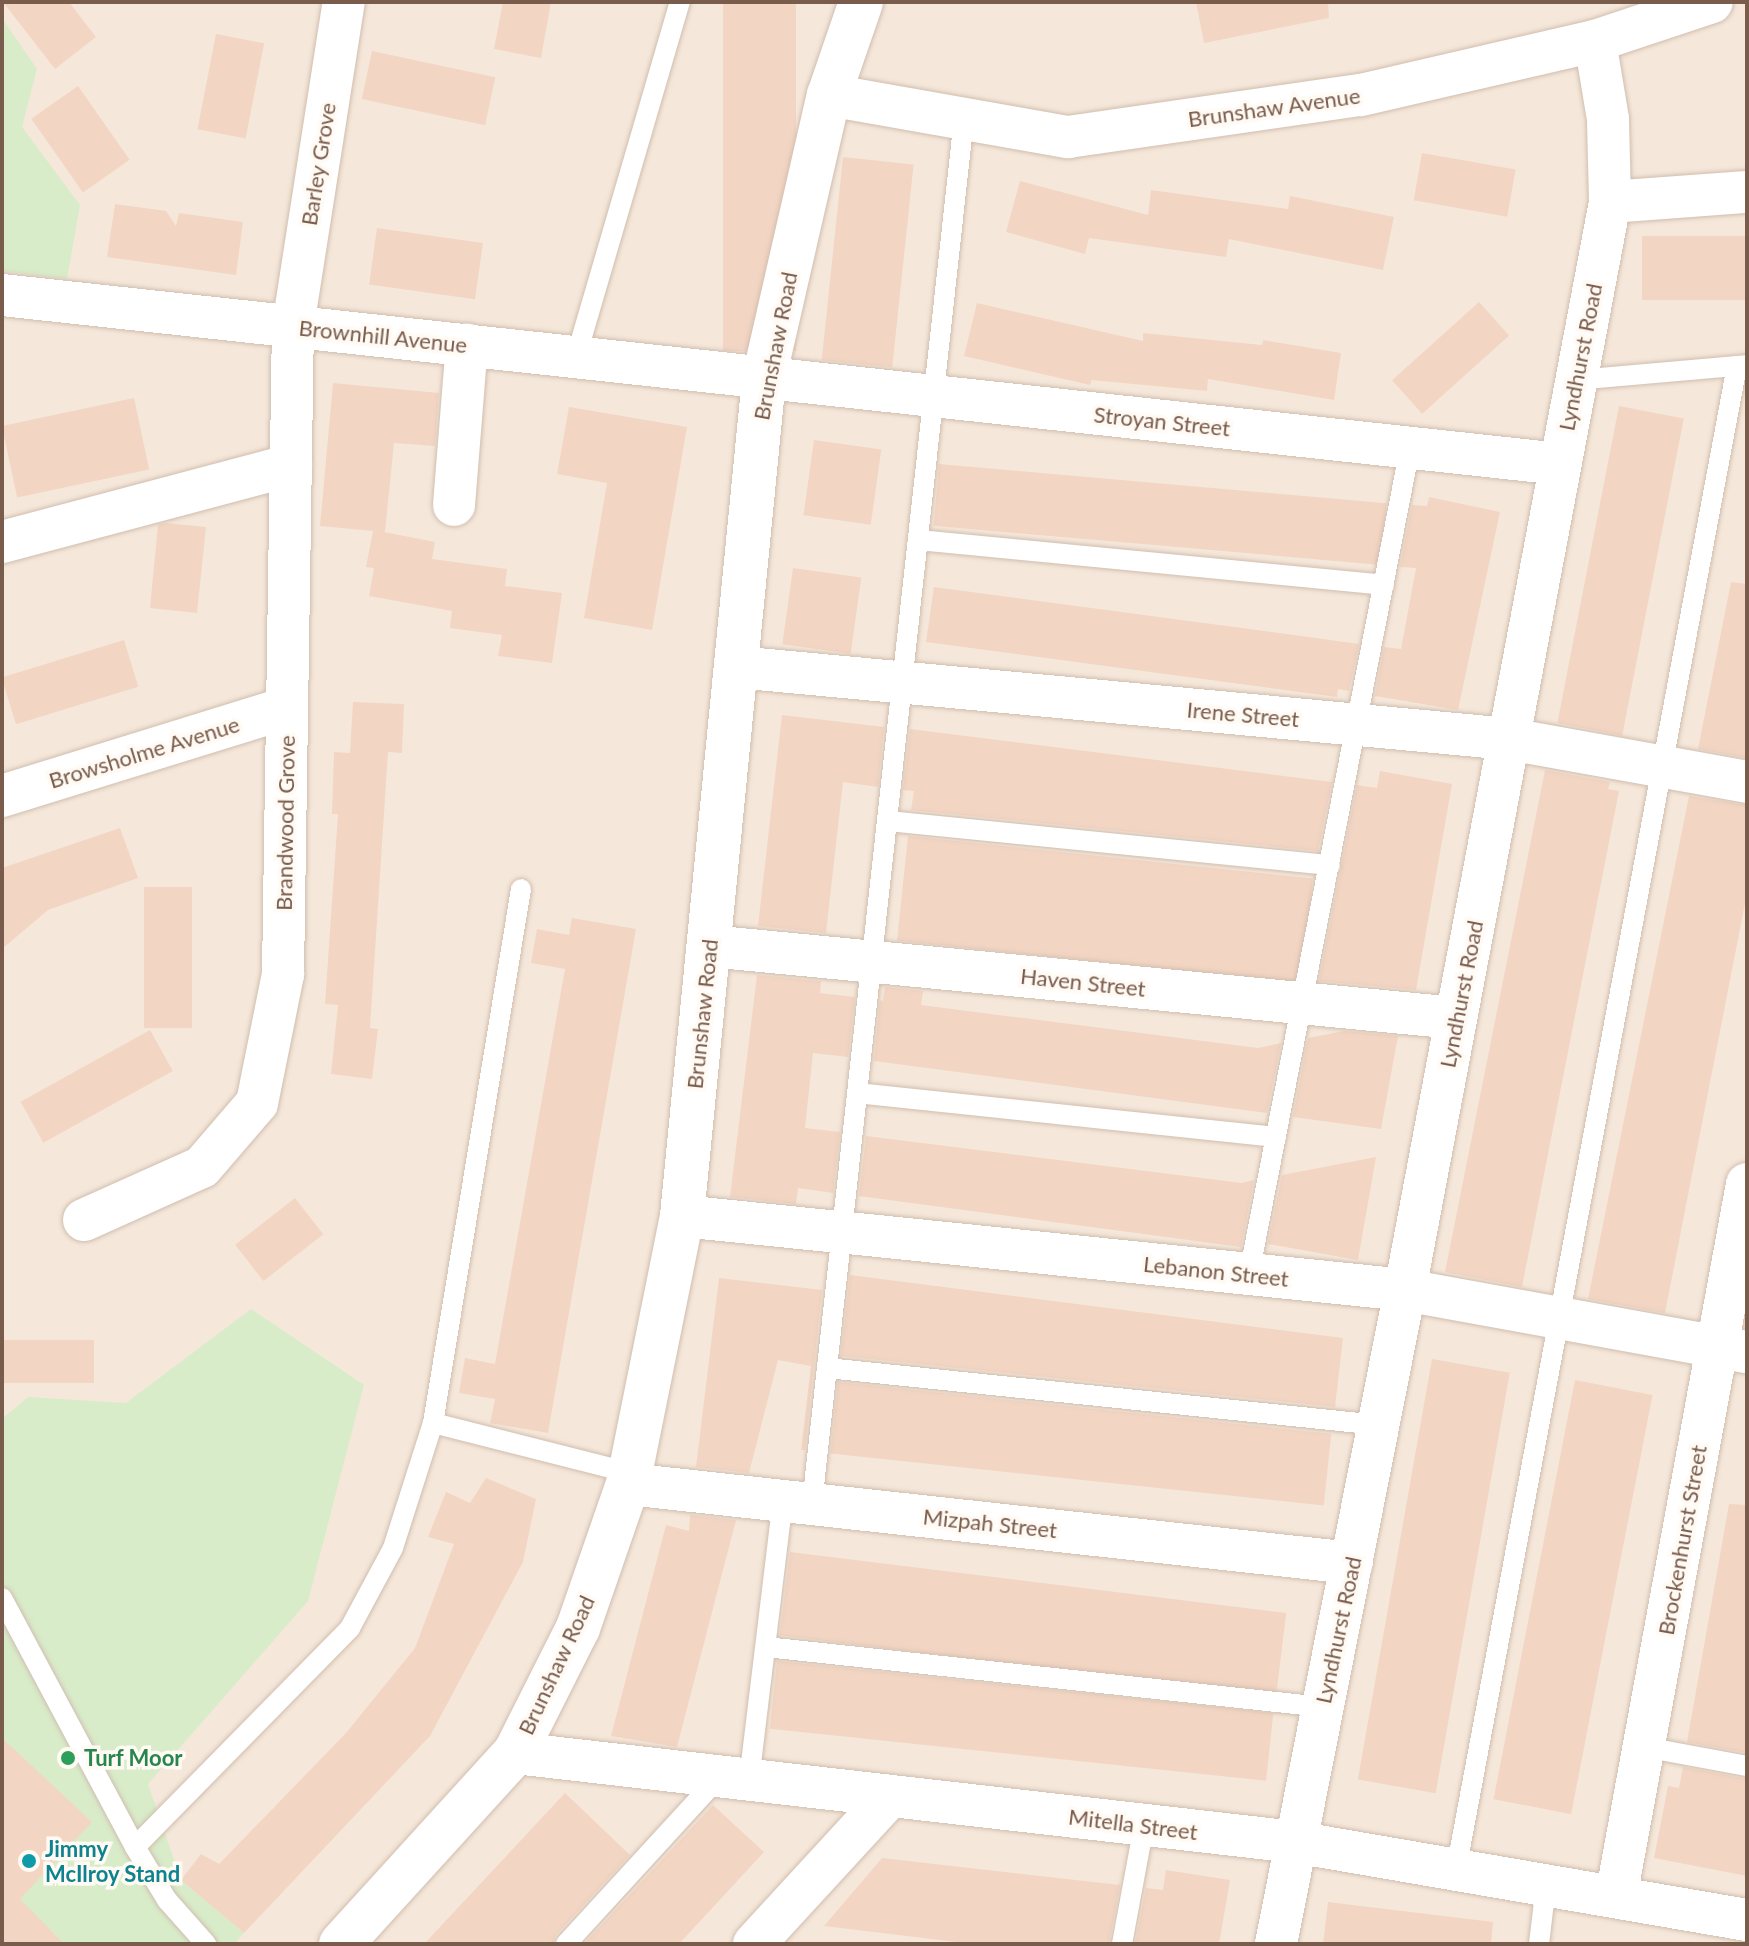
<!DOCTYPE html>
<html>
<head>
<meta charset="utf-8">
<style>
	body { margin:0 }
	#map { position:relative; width:1749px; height:1946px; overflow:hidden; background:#fdf6ec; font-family:Lato,sans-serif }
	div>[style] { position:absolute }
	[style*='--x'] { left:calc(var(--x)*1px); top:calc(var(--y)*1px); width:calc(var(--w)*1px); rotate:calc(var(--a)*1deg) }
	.residential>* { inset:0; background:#f5e8da; transform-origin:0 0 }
	.green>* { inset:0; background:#d8ecc9 }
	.building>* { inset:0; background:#f3d5c3; transform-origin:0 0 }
	.roads { filter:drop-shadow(0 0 2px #d1beb0) drop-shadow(0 0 2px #d1beb0) }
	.lane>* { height:20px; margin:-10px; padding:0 10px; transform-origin:10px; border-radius:10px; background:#fff }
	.street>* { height:42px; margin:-21px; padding:0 21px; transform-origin:21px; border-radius:21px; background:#fff }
	.secondary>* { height:44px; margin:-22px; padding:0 22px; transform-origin:22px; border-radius:22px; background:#fff }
	.dots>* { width:22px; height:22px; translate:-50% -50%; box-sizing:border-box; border:4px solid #fffaf3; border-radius:50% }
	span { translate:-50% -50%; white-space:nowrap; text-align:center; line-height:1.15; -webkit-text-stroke:7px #fffaf3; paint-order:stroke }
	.street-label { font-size:22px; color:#7a5c4d }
	.leisure-label { font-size:22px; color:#27864d; font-weight:700 }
	.left { translate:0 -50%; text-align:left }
	.culture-label { font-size:22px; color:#0d838f; font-weight:700 }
	.frame { position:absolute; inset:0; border:4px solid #7a5c4d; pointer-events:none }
</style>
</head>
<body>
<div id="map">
	<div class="residential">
		<i style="left:2px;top:2px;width:1745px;height:1942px"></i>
	</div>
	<div class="green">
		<i style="clip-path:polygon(2px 18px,37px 69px,22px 127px,80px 205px,67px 279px,2px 271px)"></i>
		<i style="clip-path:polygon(251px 1309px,364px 1385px,308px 1601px,148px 1784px,181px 1880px,244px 1933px,234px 1944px,2px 1944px,2px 1419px,28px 1397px,126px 1403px)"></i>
	</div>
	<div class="building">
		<i style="clip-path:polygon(3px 2px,69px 2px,96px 37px,55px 69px)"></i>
		<i style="clip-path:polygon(503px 2px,551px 2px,541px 58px,494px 49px)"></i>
		<i style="left:723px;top:2px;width:73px;height:349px"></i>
		<i style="clip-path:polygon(1196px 2px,1328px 2px,1329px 18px,1204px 43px)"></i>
		<i style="left:216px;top:34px;width:49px;height:97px;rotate:11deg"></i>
		<i style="left:372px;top:51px;width:126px;height:49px;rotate:12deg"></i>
		<i style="left:78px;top:86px;width:90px;height:57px;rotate:55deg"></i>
		<i style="left:1422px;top:153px;width:95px;height:48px;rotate:10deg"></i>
		<i style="left:843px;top:157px;width:71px;height:204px;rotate:6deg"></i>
		<i style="clip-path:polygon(1020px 181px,1148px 215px,1151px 190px,1288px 209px,1290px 196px,1394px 217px,1383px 270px,1229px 239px,1226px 257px,1089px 238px,1085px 254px,1006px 232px)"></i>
		<i style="clip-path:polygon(115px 204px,166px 211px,176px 226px,179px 213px,243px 222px,236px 275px,107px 257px)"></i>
		<i style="left:377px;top:228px;width:107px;height:57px;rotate:8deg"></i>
		<i style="left:1747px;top:236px;width:64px;height:105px;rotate:90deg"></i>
		<i style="left:1479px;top:302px;width:45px;height:117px;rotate:48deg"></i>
		<i style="clip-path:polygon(977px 303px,1143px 341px,1143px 333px,1262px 345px,1263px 340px,1341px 353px,1334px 400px,1208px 379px,1207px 391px,1092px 380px,1090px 385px,964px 356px)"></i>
		<i style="clip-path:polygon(333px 383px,439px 393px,435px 446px,394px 443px,385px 532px,379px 531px,435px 542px,432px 559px,507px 569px,505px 586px,562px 593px,552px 663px,498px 656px,502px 635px,450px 628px,452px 611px,369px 596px,374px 568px,366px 567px,373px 531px,320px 526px)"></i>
		<i style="left:134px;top:398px;width:73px;height:135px;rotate:78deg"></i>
		<i style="left:1619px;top:406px;width:66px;height:323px;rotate:11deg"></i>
		<i style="clip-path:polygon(569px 407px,687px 427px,652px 630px,584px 618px,607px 483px,557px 474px)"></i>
		<i style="left:814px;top:440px;width:68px;height:76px;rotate:8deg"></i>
		<i style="left:939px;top:464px;width:449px;height:62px;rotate:5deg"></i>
		<i style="clip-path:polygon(1429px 497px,1500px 512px,1458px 710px,1375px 696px,1384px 647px,1401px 649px,1416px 568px,1400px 567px,1412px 505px,1427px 506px)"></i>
		<i style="clip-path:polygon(166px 523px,206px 527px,197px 613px,150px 608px,158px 525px)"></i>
		<i style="left:793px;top:568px;width:69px;height:77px;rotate:8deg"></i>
		<i style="clip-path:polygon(1731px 582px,1747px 584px,1747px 758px,1698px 749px)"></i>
		<i style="clip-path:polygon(934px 587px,1272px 632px,1359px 644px,1349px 691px,1338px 689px,1337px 697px,926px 642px)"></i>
		<i style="left:124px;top:640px;width:49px;height:128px;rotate:73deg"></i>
		<i style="clip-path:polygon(353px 702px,404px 704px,402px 753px,388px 752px,370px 1028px,378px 1029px,372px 1079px,331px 1074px,338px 1005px,325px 1004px,338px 814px,332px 814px,334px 752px,350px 753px)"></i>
		<i style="clip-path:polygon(782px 715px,884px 727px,878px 787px,843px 782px,826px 933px,758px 926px)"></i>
		<i style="clip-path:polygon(910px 729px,1332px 782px,1318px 851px,911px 810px,914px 791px,903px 790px)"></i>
		<i style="clip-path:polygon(1545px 770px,1610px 782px,1608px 789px,1619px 791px,1522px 1287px,1445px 1272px)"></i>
		<i style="clip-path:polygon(1380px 771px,1452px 784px,1416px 990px,1319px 981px,1357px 785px,1377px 788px)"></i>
		<i style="clip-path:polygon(1689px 796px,1747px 805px,1747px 893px,1665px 1313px,1588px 1299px)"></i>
		<i style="clip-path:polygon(120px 828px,138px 878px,48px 910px,2px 949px,2px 868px)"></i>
		<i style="left:908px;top:836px;width:407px;height:105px;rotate:6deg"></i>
		<i style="left:144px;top:887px;width:48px;height:141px"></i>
		<i style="clip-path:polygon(572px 918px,636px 929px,548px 1433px,490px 1423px,495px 1399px,459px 1393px,465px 1358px,495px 1364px,565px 969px,531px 963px,537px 929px,569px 935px)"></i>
		<i style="clip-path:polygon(757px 975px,821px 981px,820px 993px,855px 997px,848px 1057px,813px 1053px,805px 1128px,840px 1132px,833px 1193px,798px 1188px,796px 1204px,730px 1197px)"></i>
		<i style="clip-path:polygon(885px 987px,923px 991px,921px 1005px,1258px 1048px,1281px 1043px,1267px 1113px,874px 1061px,880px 1000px,883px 1001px)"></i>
		<i style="left:150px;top:1030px;width:47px;height:148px;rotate:61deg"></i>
		<i style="clip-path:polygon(1344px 1031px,1398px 1036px,1381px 1129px,1293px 1117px,1308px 1038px)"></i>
		<i style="clip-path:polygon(866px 1136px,1242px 1183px,1254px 1180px,1241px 1247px,859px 1196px)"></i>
		<i style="clip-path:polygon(1376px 1157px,1358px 1260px,1268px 1244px,1282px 1175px)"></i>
		<i style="left:295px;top:1198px;width:46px;height:76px;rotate:52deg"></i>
		<i style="clip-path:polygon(850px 1275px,1343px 1338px,1335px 1407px,841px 1356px)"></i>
		<i style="clip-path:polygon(719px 1278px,822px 1290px,805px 1450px,801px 1450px,811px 1366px,778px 1360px,749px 1473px,696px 1467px)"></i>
		<i style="left:2px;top:1340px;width:92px;height:43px"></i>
		<i style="left:1432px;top:1359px;width:79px;height:427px;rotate:10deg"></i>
		<i style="left:1575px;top:1380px;width:79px;height:427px;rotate:11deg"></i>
		<i style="left:838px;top:1382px;width:496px;height:72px;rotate:6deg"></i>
		<i style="clip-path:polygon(486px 1478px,536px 1499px,523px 1562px,430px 1736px,244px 1933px,181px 1880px,201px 1854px,219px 1864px,346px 1733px,415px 1648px,454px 1544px,428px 1537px,446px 1492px,470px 1503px)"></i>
		<i style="clip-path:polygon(1729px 1504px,1747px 1505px,1747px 1753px,1687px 1742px)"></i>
		<i style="clip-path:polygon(690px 1515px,736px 1520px,677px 1747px,611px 1736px,666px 1525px,689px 1531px)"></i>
		<i style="left:790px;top:1552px;width:500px;height:84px;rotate:7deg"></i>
		<i style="left:777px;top:1661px;width:499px;height:68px;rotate:6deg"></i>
		<i style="clip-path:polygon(2px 1738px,92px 1822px,20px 1899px,64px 1944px,2px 1944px)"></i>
		<i style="clip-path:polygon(1683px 1767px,1747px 1779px,1747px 1876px,1654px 1858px,1668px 1786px,1679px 1788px)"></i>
		<i style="clip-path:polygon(565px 1793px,630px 1855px,556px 1935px,553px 1944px,424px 1944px)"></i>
		<i style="clip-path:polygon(713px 1805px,764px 1852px,679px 1944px,584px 1944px)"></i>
		<i style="clip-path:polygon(882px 1858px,1120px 1885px,1109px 1944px,973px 1944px,824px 1926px)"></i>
		<i style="clip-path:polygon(1166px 1870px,1230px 1880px,1219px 1944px,1135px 1944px,1146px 1888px,1163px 1890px)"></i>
		<i style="clip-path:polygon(1328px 1902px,1493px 1922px,1491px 1944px,1323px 1944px)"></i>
	</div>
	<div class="roads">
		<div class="lane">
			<i style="--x:576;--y:357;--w:370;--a:-73.7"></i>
			<i style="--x:1576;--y:380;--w:172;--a:-5"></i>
			<i style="--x:918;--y:540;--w:468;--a:5.5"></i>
			<i style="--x:888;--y:821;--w:444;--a:5.7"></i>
			<i style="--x:857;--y:1093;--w:421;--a:6"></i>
			<i style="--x:1249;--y:1274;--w:842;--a:-78.97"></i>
			<i style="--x:827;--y:1368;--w:555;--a:5.9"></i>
			<i style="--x:433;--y:1423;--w:203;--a:14.2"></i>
			<i style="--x:812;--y:1504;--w:1393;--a:-83.74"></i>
			<i style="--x:2;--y:1598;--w:282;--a:61.9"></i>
			<i style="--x:135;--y:1847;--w:62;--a:58.9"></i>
			<i style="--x:167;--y:1900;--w:59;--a:48.4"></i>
			<i style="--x:766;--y:1647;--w:560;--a:6.15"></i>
			<i style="--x:1644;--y:1747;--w:105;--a:10.5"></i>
			<i style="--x:749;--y:1780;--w:282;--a:-83.1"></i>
			<i style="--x:135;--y:1847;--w:307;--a:-45.5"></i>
			<i style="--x:350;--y:1628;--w:91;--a:-61.7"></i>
			<i style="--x:393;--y:1548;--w:131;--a:-72.3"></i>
			<i style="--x:433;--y:1423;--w:541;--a:-80.64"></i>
			<i style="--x:1456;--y:1870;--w:1530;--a:-79.42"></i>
			<i style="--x:566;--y:1944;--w:228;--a:-47.5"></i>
			<i style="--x:1122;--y:1944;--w:121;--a:-79.5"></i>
			<i style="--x:1539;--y:1944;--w:59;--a:-83.2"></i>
		</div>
		<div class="street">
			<i style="--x:829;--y:95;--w:243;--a:10"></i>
			<i style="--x:1068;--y:137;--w:296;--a:-8.2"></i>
			<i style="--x:1361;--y:95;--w:240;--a:-13"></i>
			<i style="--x:1595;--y:41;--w:123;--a:-18.4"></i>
			<i style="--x:1610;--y:202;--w:137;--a:-4.2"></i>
			<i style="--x:2;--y:295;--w:1566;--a:6.19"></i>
			<i style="--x:454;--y:505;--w:161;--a:-85.4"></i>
			<i style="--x:2;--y:542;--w:299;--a:-14.9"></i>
			<i style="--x:736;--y:667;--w:776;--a:5.32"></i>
			<i style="--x:1509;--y:739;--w:242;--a:10.2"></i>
			<i style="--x:2;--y:796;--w:298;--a:-17.2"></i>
			<i style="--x:709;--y:946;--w:750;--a:5.51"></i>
			<i style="--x:682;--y:1216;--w:727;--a:5.84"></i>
			<i style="--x:1405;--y:1290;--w:348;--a:10.3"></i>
			<i style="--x:84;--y:1220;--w:129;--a:-24.2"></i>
			<i style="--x:202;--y:1167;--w:84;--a:-49.3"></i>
			<i style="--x:257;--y:1103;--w:132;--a:-78.6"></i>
			<i style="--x:283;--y:974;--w:648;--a:-89.12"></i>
			<i style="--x:293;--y:326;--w:328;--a:-81.1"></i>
			<i style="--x:628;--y:1484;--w:728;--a:6.23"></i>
			<i style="--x:515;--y:1753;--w:785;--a:6.51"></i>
			<i style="--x:1295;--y:1842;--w:459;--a:9.8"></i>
			<i style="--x:1616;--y:1897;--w:725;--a:-79.59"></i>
			<i style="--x:754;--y:1944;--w:201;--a:-47.4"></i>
			<i style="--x:1276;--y:1944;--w:667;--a:-78.84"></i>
			<i style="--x:1405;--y:1290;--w:1107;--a:-79.33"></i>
			<i style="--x:1610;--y:202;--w:83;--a:-91.4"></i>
			<i style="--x:1608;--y:119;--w:79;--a:-99.5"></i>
		</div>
		<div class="secondary">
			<i style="--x:341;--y:1944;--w:258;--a:-47.7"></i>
			<i style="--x:515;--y:1753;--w:140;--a:-63.3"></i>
			<i style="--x:578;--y:1628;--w:152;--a:-70.9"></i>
			<i style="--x:628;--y:1484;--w:273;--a:-78.6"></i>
			<i style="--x:682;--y:1216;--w:842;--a:-84.41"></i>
			<i style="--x:764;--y:378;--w:290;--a:-77.1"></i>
			<i style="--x:829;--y:95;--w:98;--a:-71"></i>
		</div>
	</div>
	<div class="dots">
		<i style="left:68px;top:1758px;background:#2e9e5b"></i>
		<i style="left:29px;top:1861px;background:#0f9aa8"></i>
	</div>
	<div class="street-label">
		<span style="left:1274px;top:107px;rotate:-8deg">Brunshaw Avenue</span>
		<span style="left:318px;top:164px;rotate:-81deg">Barley Grove</span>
		<span style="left:383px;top:336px;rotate:6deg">Brownhill Avenue</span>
		<span style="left:775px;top:346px;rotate:-79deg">Brunshaw Road</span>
		<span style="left:1580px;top:357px;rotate:-79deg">Lyndhurst Road</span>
		<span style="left:1162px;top:421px;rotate:6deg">Stroyan Street</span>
		<span style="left:1243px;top:714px;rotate:5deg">Irene Street</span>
		<span style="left:144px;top:752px;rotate:-17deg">Browsholme Avenue</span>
		<span style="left:285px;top:823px;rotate:-89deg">Brandwood Grove</span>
		<span style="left:1083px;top:982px;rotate:6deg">Haven Street</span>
		<span style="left:1461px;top:994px;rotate:-79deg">Lyndhurst Road</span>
		<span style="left:702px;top:1014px;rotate:-84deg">Brunshaw Road</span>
		<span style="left:1216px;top:1271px;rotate:6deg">Lebanon Street</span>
		<span style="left:990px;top:1523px;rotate:6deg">Mizpah Street</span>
		<span style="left:1682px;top:1540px;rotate:-80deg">Brockenhurst Street</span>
		<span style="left:1338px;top:1630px;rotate:-78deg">Lyndhurst Road</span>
		<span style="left:556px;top:1665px;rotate:-65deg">Brunshaw Road</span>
		<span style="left:1133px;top:1824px;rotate:7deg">Mitella Street</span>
	</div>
	<div class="leisure-label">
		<span class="left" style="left:84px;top:1758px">Turf Moor</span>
	</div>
	<div class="culture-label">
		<span class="left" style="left:45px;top:1861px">Jimmy<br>McIlroy Stand</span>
	</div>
	<div class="frame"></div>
</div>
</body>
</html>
